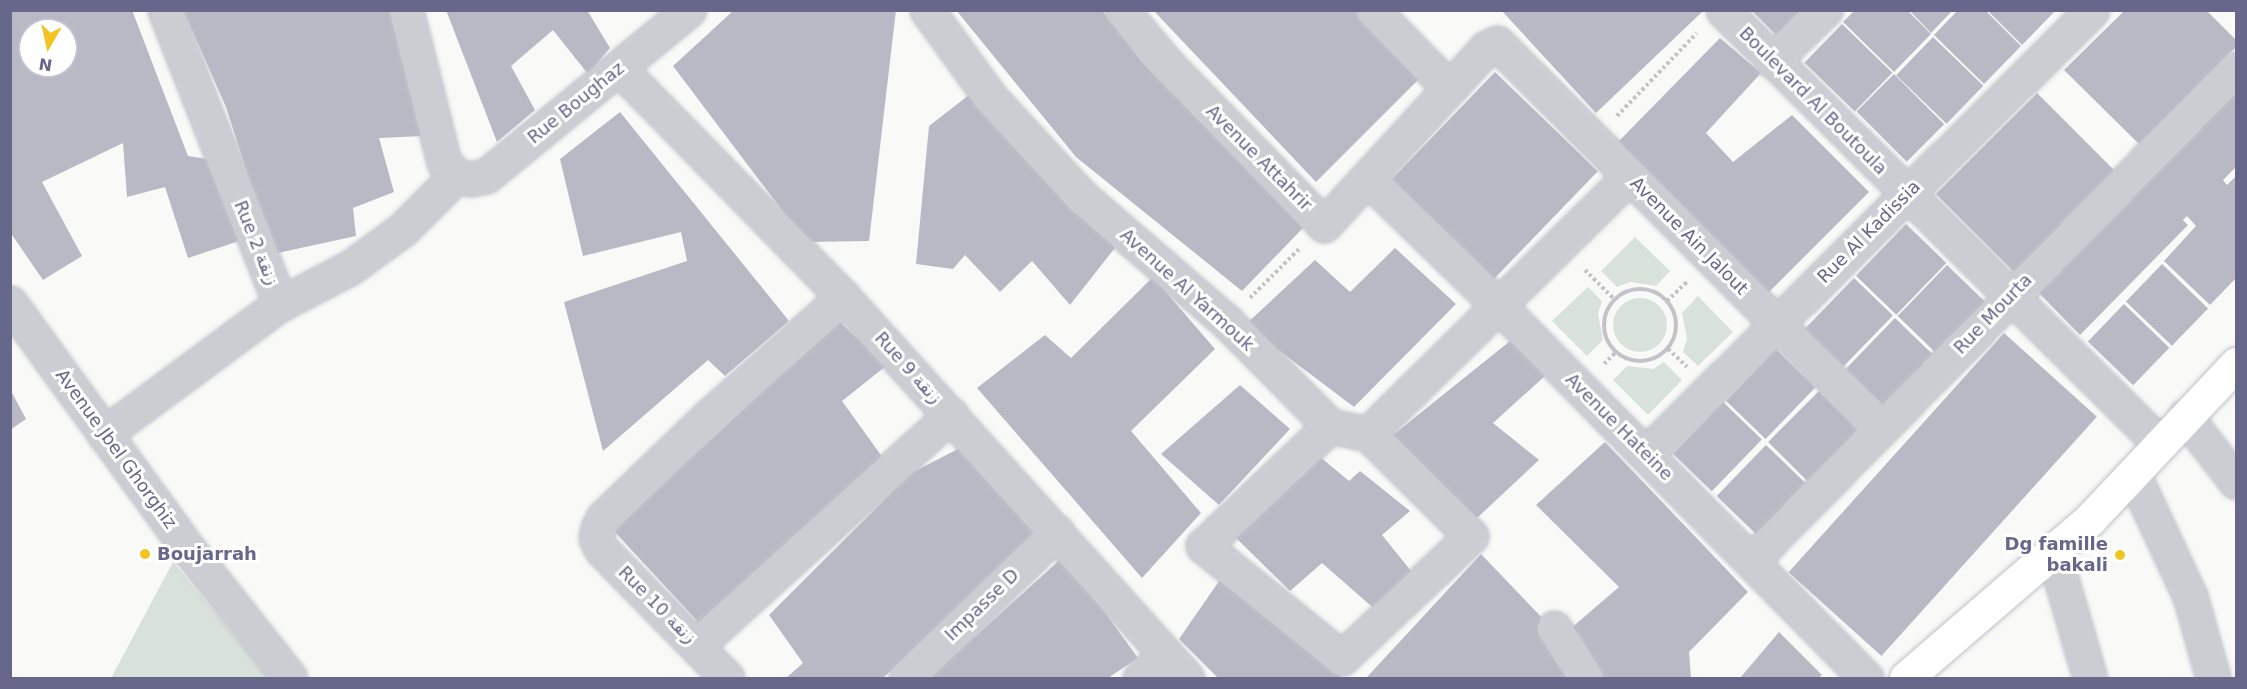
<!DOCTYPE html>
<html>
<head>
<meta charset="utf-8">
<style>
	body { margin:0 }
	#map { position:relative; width:2247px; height:689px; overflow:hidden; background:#f9faf8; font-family:"DejaVu Sans",Cairo,sans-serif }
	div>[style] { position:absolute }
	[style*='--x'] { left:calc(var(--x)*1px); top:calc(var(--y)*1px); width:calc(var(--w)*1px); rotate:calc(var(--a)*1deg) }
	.green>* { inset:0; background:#d8e2da }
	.round { border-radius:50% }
	.building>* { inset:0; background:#b8b9c5; transform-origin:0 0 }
	.path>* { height:4px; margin-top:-2px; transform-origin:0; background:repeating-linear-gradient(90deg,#c3c3c8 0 3px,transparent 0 6px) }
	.path>.ring { margin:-2px; padding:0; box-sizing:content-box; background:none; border:4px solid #c3c3c8; border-radius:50% }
	.roads { filter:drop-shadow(0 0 2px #c0c1c9) drop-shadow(0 0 2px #c0c1c9) }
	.street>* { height:33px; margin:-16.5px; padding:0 16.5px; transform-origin:16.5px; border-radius:16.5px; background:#cccdd3 }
	.secondary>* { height:33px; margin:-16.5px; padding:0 16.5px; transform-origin:16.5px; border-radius:16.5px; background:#fff }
	.dots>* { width:16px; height:16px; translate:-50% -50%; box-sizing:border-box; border:3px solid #fff; border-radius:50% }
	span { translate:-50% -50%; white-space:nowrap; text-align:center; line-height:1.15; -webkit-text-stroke:6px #fff; paint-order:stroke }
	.street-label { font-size:18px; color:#66678b }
	.poi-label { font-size:18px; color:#66678b; font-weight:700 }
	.right { translate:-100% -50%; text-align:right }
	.left { translate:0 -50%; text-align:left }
	.frame { position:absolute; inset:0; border:12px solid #66678b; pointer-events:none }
	.north { position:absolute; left:18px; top:18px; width:60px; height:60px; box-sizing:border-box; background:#fff; border:2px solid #c2c2d1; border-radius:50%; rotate:189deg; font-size:16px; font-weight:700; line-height:24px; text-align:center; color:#66678b }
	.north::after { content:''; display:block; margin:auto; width:21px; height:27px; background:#f2c41f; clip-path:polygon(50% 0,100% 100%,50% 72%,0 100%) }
</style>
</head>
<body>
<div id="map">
	<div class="green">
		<i style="clip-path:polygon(1635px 237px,1670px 271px,1656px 286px,1630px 282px,1617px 287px,1601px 271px)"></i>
		<i style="clip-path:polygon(1588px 287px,1602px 301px,1598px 314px,1603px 340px,1587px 356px,1552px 321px)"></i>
		<i style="clip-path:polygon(1698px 296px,1733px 332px,1698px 366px,1683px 352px,1687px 339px,1682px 313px)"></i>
		<i class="round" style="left:1613px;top:298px;width:54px;height:54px"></i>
		<i style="clip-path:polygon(1664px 362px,1682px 380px,1648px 415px,1613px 380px,1627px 366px,1653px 369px)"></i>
		<i style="clip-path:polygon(173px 562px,269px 678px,111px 678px)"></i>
	</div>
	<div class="building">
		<i style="clip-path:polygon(evenodd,10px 10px,132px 10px,188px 156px,208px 159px,245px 239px,188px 258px,165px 187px,127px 197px,123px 143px,42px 182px,82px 256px,43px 280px,10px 232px,10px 10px,30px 30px,66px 30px,66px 66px,30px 66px,30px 30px)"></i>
		<i style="clip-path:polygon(183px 10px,396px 10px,423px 136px,379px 138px,394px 192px,353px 208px,356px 236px,273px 254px,226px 107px)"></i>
		<i style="clip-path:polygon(446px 10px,587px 10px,610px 48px,588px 74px,553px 30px,511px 66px,535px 110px,497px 142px)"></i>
		<i style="clip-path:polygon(734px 10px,896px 10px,869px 241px,806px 242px,673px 66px)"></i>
		<i style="clip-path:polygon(956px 10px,1102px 10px,1142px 62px,1303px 228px,1242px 291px,1076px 157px)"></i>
		<i style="clip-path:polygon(1153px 10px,1360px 10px,1422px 76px,1316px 182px)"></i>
		<i style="clip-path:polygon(1501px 10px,1701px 10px,1702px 12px,1596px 113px)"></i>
		<i style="clip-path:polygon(1751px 10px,1801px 10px,1776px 35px)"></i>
		<i style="clip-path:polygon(1855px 10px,1907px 10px,1931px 34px,1894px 72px,1843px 22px)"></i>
		<i style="clip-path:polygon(1909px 10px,1953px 10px,1931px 33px)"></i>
		<i style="clip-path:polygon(1958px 10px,1985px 10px,2021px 46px,1984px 84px,1934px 35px)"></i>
		<i style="clip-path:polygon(1987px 10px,2056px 10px,2022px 45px)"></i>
		<i style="clip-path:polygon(2125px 10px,2206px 10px,2236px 40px,2236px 47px,2139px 144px,2064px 70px)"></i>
		<i style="left:1842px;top:24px;width:70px;height:54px;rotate:44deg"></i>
		<i style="left:1933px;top:37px;width:70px;height:53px;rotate:44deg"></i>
		<i style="clip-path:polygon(1720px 38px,1761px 73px,1706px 133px,1733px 162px,1792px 115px,1869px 192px,1767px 294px,1618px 142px)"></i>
		<i style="left:1495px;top:72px;width:143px;height:159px;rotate:44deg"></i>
		<i style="left:1894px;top:74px;width:71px;height:53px;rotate:45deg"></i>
		<i style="clip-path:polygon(2236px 87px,2236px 167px,2223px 180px,2227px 185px,2236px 176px,2236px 278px,2210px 305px,2164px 261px,2196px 226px,2187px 216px,2183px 220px,2188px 225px,2080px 335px,2034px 288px)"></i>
		<i style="left:2037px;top:93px;width:112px;height:143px;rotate:45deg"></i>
		<i style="clip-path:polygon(969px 95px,1118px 244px,1070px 305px,1032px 261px,1000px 292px,965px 255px,953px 269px,916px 264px,929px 126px)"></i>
		<i style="clip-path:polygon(620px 112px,789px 321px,725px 376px,708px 360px,603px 451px,564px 302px,687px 261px,681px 232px,583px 256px,560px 159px)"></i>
		<i style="left:1906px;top:224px;width:56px;height:72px;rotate:44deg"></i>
		<i style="clip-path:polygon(1395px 248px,1456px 304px,1354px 407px,1245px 325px,1315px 260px,1350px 292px)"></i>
		<i style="left:2162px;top:264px;width:64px;height:52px;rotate:44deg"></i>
		<i style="left:1947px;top:265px;width:54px;height:71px;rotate:44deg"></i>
		<i style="clip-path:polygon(1153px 277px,1215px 349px,1131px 431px,1201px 513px,1142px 578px,977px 388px,1045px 335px,1071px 358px)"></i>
		<i style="left:1854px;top:278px;width:54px;height:71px;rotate:44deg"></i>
		<i style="left:2124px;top:304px;width:63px;height:52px;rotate:44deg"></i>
		<i style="left:1895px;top:318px;width:55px;height:71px;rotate:44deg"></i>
		<i style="clip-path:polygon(839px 321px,886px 366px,842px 401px,883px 458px,700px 624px,613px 530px)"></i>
		<i style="left:2004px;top:333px;width:125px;height:322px;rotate:42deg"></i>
		<i style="clip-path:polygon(1510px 341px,1546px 375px,1493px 423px,1539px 460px,1477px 518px,1393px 435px)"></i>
		<i style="left:1776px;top:349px;width:55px;height:72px;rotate:44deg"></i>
		<i style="clip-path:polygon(1240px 385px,1290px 429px,1219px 505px,1161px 454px)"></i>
		<i style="clip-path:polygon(10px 389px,26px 419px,10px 430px)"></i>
		<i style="left:1819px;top:391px;width:55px;height:72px;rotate:45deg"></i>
		<i style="left:1723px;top:402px;width:54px;height:72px;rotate:44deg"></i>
		<i style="clip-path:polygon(1605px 442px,1748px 592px,1689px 652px,1691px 678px,1590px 678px,1562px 636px,1619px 587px,1536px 505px)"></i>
		<i style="left:1766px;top:445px;width:55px;height:71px;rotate:44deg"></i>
		<i style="clip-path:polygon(960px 448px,1040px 533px,883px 678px,786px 678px,803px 663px,769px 615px,911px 473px)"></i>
		<i style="clip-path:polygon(1319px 456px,1349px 481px,1360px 471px,1410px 511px,1382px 535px,1416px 577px,1378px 612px,1322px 563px,1290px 591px,1233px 535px)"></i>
		<i style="clip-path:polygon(1481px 554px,1548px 624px,1581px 678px,1367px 677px)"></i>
		<i style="clip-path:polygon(1064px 556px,1138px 658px,1108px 678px,929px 678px)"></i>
		<i style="clip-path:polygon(1224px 574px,1343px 678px,1218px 678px,1179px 639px)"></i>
		<i style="clip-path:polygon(1779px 632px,1822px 675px,1819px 678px,1740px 678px)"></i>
	</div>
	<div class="path">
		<i style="--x:1617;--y:116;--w:115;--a:-46.1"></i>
		<i style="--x:1585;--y:270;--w:41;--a:45"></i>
		<i class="ring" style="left:1604px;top:289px;width:68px;height:68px"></i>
		<i style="--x:1250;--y:298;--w:71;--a:-45"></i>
		<i style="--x:1667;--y:301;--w:29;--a:-44"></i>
		<i style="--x:1668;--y:349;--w:26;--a:43"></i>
		<i style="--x:1604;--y:364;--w:17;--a:-45"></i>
	</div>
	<div class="roads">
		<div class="street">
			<i style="--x:165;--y:10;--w:316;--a:68.6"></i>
			<i style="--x:280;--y:304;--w:80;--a:-27.5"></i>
			<i style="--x:351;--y:267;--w:63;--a:-36"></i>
			<i style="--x:402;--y:230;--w:76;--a:-45"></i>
			<i style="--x:406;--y:10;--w:157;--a:76"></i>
			<i style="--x:444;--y:162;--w:18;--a:49"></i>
			<i style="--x:456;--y:176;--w:15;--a:11"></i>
			<i style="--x:471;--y:179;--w:15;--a:-11"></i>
			<i style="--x:486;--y:176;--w:262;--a:-39.3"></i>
			<i style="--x:927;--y:10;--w:107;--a:54.1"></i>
			<i style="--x:990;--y:97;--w:134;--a:47.4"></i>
			<i style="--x:1081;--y:196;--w:191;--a:40.8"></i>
			<i style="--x:1226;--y:321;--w:148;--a:45.3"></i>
			<i style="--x:1330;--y:426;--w:39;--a:12"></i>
			<i style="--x:1368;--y:434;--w:145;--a:44.7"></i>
			<i style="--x:1471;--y:536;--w:178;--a:136.6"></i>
			<i style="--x:1342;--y:658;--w:179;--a:-141.1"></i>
			<i style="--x:1203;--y:546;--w:175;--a:-43.4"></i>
			<i style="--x:1122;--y:10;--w:70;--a:50.2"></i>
			<i style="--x:1167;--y:64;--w:225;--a:45.7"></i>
			<i style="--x:1324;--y:225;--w:240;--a:-47.5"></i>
			<i style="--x:1486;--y:48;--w:12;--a:-24"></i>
			<i style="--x:1497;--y:43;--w:544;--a:45.07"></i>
			<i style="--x:1373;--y:10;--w:109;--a:45.7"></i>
			<i style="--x:1723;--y:10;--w:616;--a:44.8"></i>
			<i style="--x:1772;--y:61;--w:74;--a:-43.9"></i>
			<i style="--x:619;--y:68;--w:320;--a:45.6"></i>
			<i style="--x:843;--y:297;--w:513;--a:47.92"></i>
			<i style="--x:1367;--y:178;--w:184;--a:44.1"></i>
			<i style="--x:1499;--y:306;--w:523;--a:45.39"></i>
			<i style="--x:10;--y:303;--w:299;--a:54.1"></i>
			<i style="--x:185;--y:545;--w:169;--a:51.7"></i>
			<i style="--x:2185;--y:416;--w:83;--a:52.3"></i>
			<i style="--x:104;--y:434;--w:219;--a:-36.5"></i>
			<i style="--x:1368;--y:434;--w:366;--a:-44.6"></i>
			<i style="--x:1646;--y:454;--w:629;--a:-44.87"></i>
			<i style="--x:2133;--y:474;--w:135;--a:65"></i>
			<i style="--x:2190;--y:596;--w:85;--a:74.3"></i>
			<i style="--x:2053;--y:551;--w:132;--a:73.8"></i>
			<i style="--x:1751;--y:561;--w:691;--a:-45.41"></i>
			<i style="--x:1554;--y:628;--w:59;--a:57.4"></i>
			<i style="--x:697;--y:645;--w:343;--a:-42.2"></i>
			<i style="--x:727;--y:678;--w:180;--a:-134.3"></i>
			<i style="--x:601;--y:549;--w:12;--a:-114"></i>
			<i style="--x:596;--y:538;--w:10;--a:-79"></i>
			<i style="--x:598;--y:528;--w:11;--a:-63"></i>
			<i style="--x:603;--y:518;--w:146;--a:-43.9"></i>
			<i style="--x:708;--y:417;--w:181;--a:-41.6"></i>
			<i style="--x:906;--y:678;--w:210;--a:-44"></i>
			<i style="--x:1140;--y:678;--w:35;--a:-41"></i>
		</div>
		<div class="secondary">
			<i style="--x:1906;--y:678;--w:243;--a:-40.8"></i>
			<i style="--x:2090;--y:519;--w:213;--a:-46.7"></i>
		</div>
	</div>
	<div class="dots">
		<i style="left:145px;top:554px;background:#f2c41f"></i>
		<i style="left:2120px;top:555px;background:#f2c41f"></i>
	</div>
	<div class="street-label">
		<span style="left:1813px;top:101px;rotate:45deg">Boulevard Al Boutoula</span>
		<span style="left:576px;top:103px;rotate:-39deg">Rue Boughaz</span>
		<span style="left:1259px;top:158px;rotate:45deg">Avenue Attahrir</span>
		<span style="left:1869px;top:232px;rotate:-45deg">Rue Al Kadissia</span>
		<span style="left:1689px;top:236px;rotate:45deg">Avenue Ain Jalout</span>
		<span style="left:256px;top:243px;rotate:68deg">Rue 2 زنقة</span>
		<span style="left:1187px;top:290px;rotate:42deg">Avenue Al Yarmouk</span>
		<span style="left:1993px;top:314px;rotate:-46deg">Rue Mourta</span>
		<span style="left:908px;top:368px;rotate:48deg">Rue 9 زنقة</span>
		<span style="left:1619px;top:427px;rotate:45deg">Avenue Hateine</span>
		<span style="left:116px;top:449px;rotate:54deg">Avenue Jbel Ghorghiz</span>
		<span style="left:657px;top:605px;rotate:45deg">Rue 10 زنقة</span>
		<span style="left:982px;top:605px;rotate:-44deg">Impasse D</span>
	</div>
	<div class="poi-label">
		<span class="right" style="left:2108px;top:555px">Dg famille<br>bakali</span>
		<span class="left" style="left:157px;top:554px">Boujarrah</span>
	</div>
	<div class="frame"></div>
	<div class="north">N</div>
</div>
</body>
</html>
